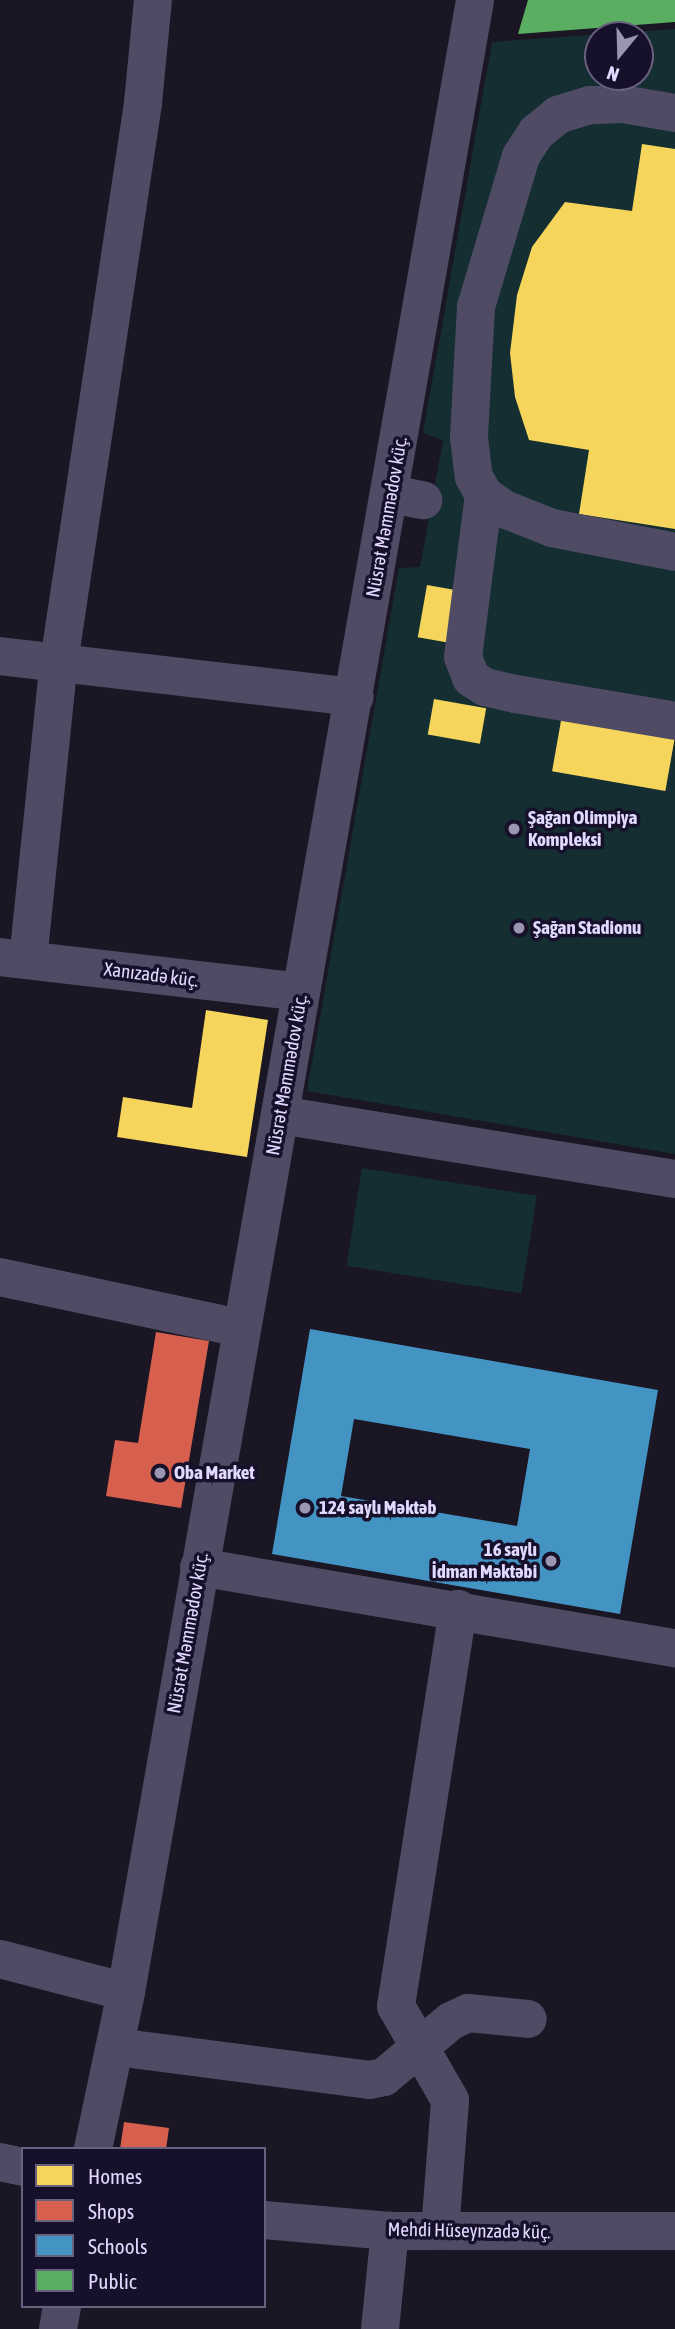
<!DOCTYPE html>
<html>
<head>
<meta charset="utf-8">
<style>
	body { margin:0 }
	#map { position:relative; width:675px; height:2329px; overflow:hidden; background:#1a1624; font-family:"Asap Condensed",sans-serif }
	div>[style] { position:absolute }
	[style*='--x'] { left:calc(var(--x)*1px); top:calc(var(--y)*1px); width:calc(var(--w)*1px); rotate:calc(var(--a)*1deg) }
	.green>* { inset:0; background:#142e32; transform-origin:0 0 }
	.homes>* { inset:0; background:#f6d55c; transform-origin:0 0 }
	.shops>* { inset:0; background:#d6604d }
	.schools>* { inset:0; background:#4393c3 }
	.public>* { inset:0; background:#5aae61 }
	.minor>* { height:38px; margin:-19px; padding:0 19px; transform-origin:19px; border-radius:19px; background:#4f4b65 }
	.dots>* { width:19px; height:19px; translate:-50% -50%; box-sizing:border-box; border:4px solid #17102a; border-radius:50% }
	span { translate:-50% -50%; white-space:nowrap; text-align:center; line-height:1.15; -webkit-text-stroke:7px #17102a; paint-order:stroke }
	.street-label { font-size:19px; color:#e1d9ff }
	.poi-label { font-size:19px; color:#e1d9ff; font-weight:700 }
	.left { translate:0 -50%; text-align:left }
	.right { translate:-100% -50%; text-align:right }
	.legend { position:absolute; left:21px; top:2147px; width:245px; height:161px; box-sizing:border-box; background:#17102a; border:2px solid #68607f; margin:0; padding:9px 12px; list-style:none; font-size:21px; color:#e1d9ff }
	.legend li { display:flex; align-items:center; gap:14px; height:35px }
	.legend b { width:35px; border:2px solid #68607f }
	.north { position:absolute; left:584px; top:21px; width:70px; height:70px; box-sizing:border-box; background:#17102a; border:2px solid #68607f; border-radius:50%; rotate:199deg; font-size:19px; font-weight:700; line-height:28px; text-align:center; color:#e1d9ff }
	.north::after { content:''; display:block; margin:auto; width:24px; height:32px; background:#9b95b2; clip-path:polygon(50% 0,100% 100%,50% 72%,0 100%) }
</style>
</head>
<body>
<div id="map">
	<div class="green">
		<i style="clip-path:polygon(evenodd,675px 29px,675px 1154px,307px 1091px,399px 568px,420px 567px,443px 440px,423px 433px,492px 42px,675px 29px,598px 35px,640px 35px,640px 77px,598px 77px,598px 35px)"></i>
		<i style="left:362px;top:1168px;width:177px;height:99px;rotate:9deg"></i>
	</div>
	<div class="homes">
		<i style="clip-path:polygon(642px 144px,675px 149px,675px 529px,579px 514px,589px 450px,529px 440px,515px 397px,510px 353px,517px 295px,532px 247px,565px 202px,632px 211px)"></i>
		<i style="left:427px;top:585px;width:36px;height:53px;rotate:10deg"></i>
		<i style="left:434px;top:699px;width:53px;height:36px;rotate:10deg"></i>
		<i style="left:562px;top:715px;width:115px;height:57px;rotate:10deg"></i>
		<i style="clip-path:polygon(206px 1010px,268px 1020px,247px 1157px,117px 1137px,123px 1097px,192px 1108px)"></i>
	</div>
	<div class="shops">
		<i style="clip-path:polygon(156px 1332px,209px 1341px,181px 1508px,106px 1496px,115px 1440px,138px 1443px)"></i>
		<i style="clip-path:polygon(124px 2122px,169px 2128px,166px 2149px,120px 2149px)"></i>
	</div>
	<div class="schools">
		<i style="clip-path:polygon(evenodd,310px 1329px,658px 1390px,620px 1614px,272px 1554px,310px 1329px,354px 1419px,530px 1449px,517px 1526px,341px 1496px,354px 1419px)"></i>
	</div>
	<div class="public">
		<i style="clip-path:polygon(528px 0,675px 0,675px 22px,518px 34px)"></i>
	</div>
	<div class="minor">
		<i style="--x:675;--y:113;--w:53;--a:-170.2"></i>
		<i style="--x:623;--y:104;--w:33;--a:178"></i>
		<i style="--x:590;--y:105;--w:34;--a:163"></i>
		<i style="--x:558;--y:115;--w:28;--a:141"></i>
		<i style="--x:536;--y:133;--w:27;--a:123"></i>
		<i style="--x:521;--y:156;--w:158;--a:106.6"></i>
		<i style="--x:476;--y:307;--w:131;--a:93.1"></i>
		<i style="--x:469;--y:438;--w:39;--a:83"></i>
		<i style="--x:474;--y:477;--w:21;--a:61"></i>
		<i style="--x:484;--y:495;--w:24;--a:35"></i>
		<i style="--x:504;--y:509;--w:52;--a:21.6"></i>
		<i style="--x:552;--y:528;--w:125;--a:11"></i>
		<i style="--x:391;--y:494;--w:33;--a:11"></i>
		<i style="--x:484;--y:495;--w:163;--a:97.4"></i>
		<i style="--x:463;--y:657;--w:22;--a:69"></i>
		<i style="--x:471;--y:678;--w:17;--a:33"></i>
		<i style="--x:485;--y:687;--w:32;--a:13"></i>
		<i style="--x:516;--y:694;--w:161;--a:9.6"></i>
		<i style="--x:0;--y:656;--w:357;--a:6.6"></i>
		<i style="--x:0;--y:957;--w:303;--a:6.6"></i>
		<i style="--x:28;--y:960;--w:300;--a:-84.1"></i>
		<i style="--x:59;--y:662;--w:565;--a:-81.45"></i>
		<i style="--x:143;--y:103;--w:103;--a:-84.5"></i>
		<i style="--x:280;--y:1115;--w:400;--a:9.2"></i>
		<i style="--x:0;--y:1277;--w:244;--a:12"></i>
		<i style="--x:199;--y:1567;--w:483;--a:9.7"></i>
		<i style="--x:0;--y:1959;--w:130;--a:14.7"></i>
		<i style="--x:116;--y:2047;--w:255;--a:7.4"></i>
		<i style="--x:369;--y:2080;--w:15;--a:-11"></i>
		<i style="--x:384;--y:2077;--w:87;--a:-39.9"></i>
		<i style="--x:451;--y:2021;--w:19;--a:-25"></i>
		<i style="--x:468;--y:2013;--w:60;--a:5.7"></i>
		<i style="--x:93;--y:2149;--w:160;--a:-78.1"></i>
		<i style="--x:126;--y:1992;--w:2022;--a:-80.06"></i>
		<i style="--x:0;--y:2162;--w:24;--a:12"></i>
		<i style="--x:264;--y:2220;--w:126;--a:5"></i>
		<i style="--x:390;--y:2231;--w:285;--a:0"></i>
		<i style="--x:440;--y:2231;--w:131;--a:-85.6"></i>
		<i style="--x:450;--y:2100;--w:108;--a:-119.9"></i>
		<i style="--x:396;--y:2006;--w:402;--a:-81.1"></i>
		<i style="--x:58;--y:2329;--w:23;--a:-80"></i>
		<i style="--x:380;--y:2329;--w:99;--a:-84.2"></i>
	</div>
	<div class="dots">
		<i style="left:514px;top:829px;background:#9b95b2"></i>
		<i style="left:519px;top:928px;background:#9b95b2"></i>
		<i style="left:160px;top:1473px;background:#9b95b2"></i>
		<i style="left:305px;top:1508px;background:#9b95b2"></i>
		<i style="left:551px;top:1561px;background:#9b95b2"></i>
	</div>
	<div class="street-label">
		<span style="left:387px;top:517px;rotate:-80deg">Nüsrət Məmmədov küç.</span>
		<span style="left:151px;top:975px;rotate:7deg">Xanızadə küç.</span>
		<span style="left:287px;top:1075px;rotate:-80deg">Nüsrət Məmmədov küç.</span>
		<span style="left:188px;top:1633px;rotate:-80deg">Nüsrət Məmmədov küç.</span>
		<span style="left:469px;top:2231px;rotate:1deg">Mehdi Hüseynzadə küç.</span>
	</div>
	<div class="poi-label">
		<span class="left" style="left:528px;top:829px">Şağan Olimpiya<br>Kompleksi</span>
		<span class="left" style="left:533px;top:928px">Şağan Stadionu</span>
		<span class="left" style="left:174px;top:1473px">Oba Market</span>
		<span class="left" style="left:319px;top:1508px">124 saylı Məktəb</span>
		<span class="right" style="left:537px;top:1561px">16 saylı<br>İdman Məktəbi</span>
	</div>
	<ul class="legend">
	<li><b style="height:19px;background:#f6d55c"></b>Homes</li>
	<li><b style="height:19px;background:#d6604d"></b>Shops</li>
	<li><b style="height:19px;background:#4393c3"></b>Schools</li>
	<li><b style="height:19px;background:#5aae61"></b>Public</li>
	</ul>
	<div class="north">N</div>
</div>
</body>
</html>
